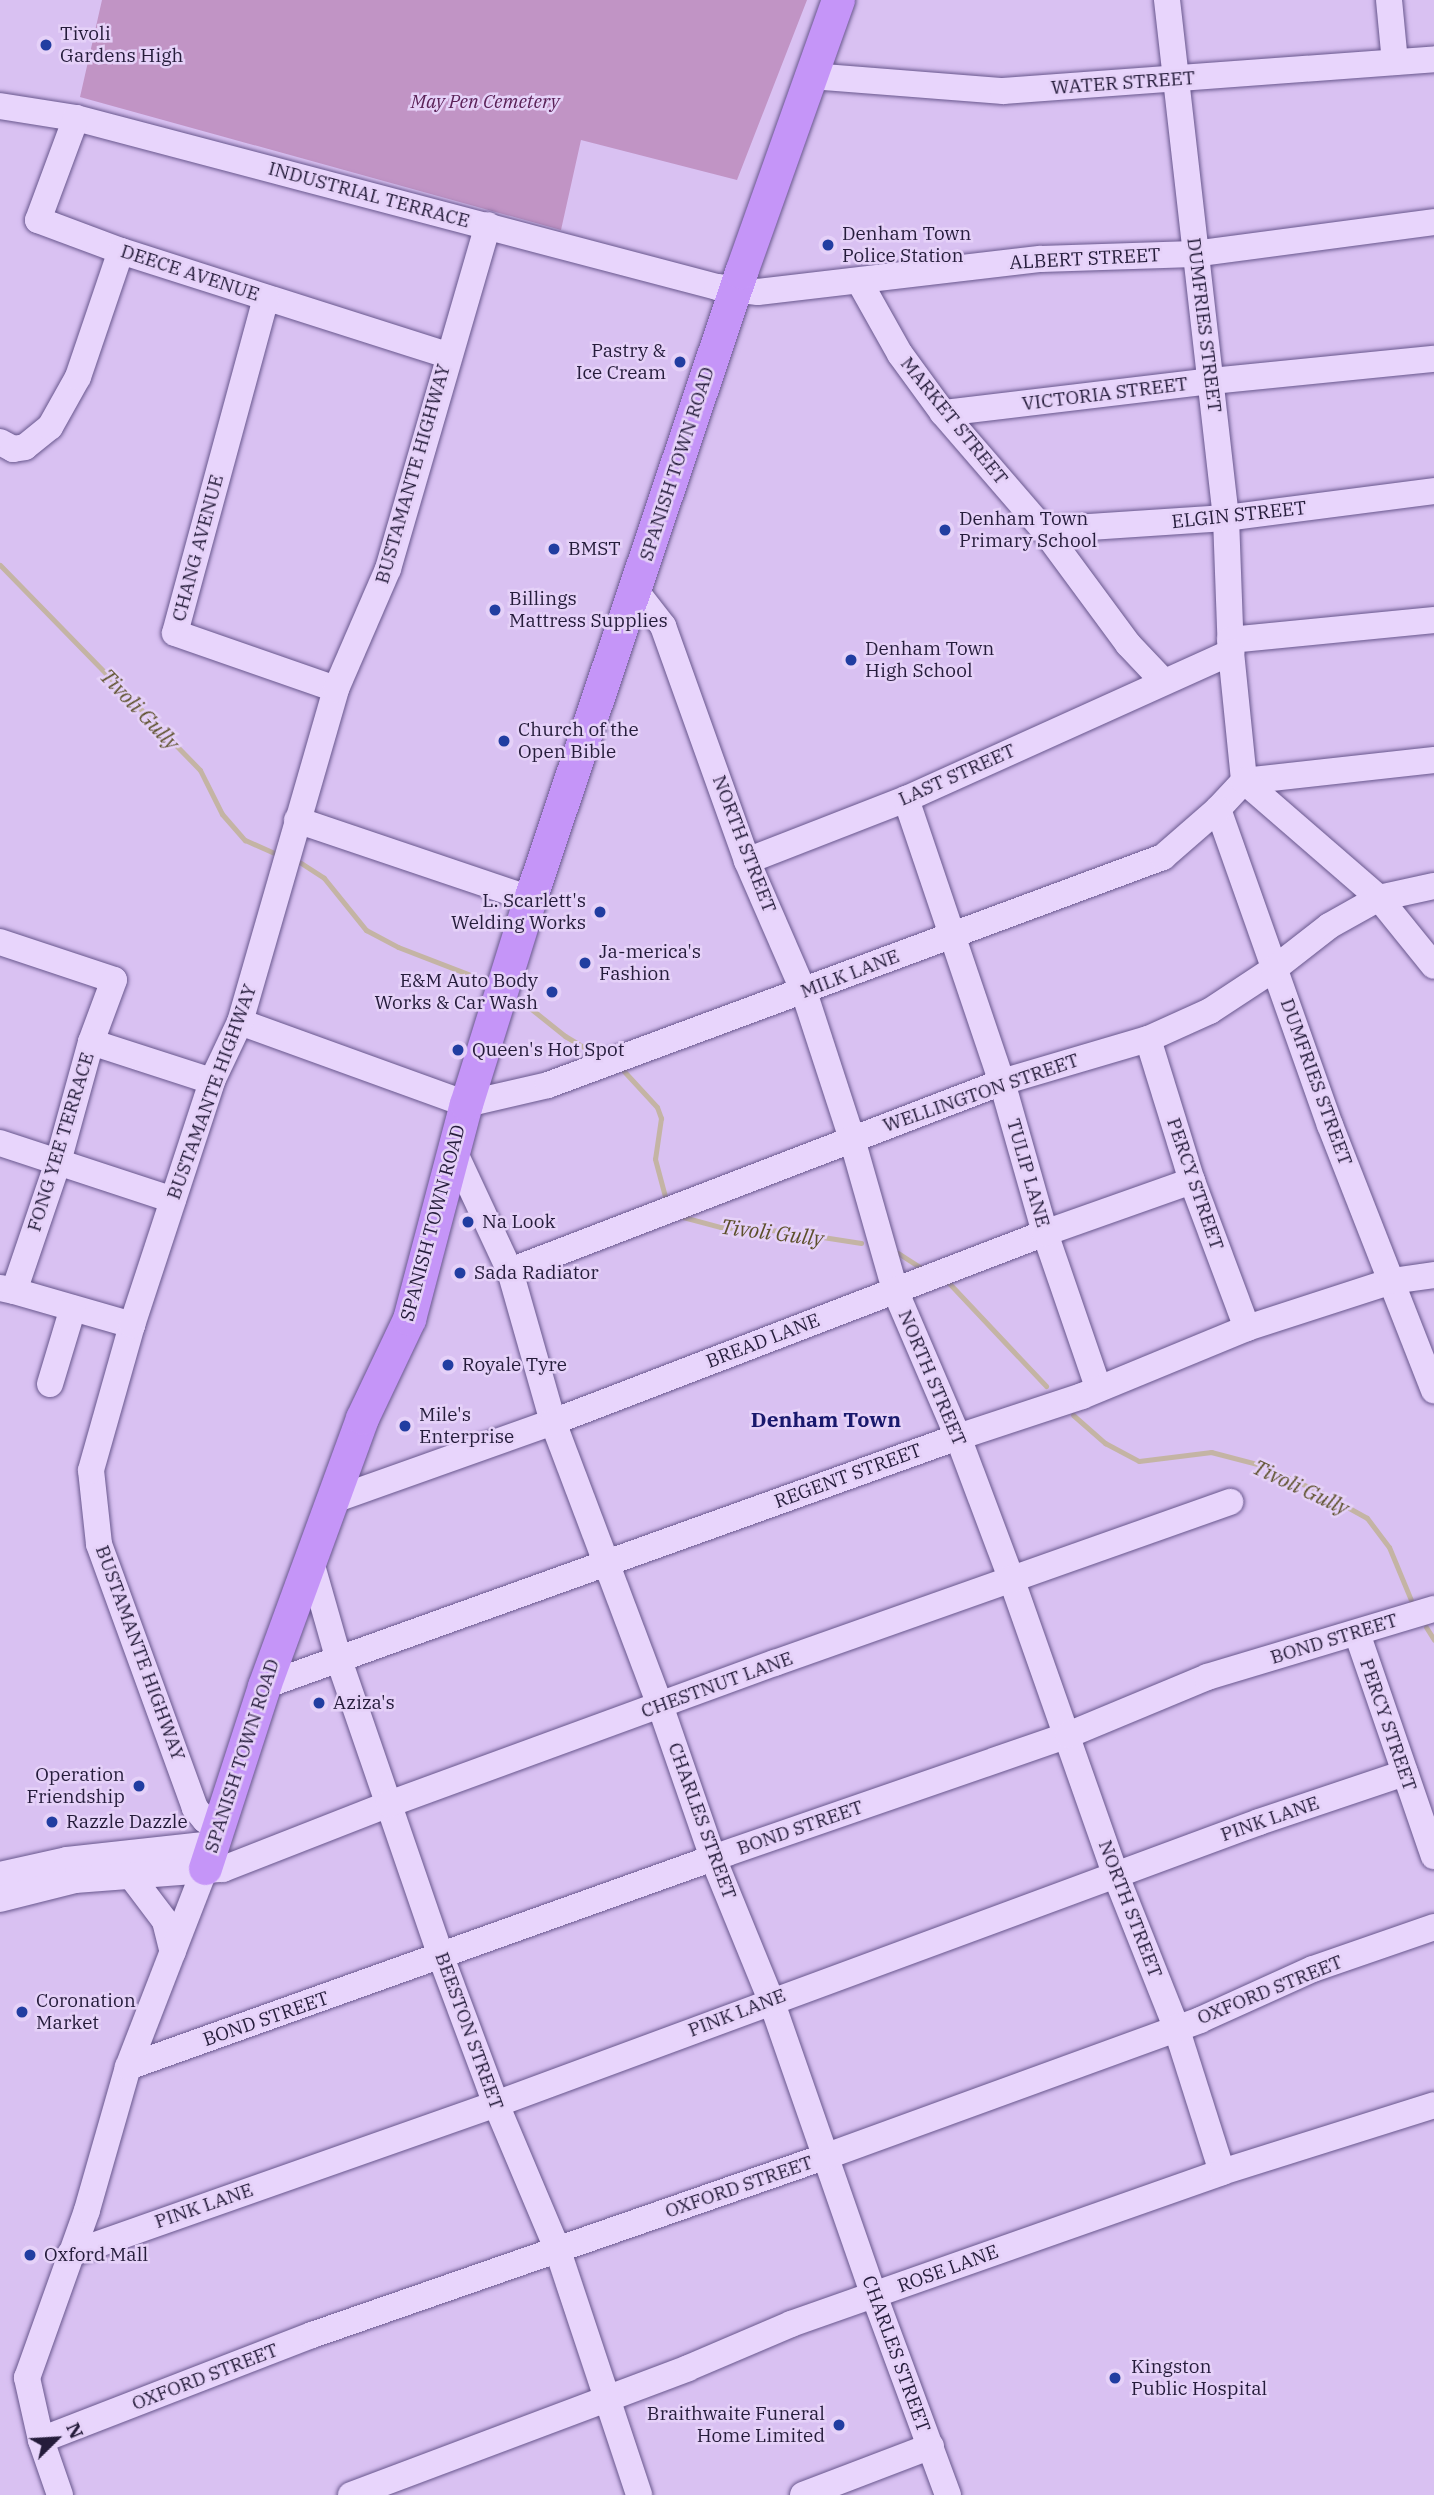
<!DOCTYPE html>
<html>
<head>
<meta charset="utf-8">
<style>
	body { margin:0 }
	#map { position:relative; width:1434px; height:2495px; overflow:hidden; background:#d9c1f2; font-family:"IBM Plex Serif",serif }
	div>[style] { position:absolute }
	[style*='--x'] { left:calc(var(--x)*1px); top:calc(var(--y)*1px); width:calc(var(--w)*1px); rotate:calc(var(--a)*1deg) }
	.cemetery>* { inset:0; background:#c194c5 }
	.stream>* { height:5px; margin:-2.5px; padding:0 2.5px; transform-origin:2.5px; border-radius:2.5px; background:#c4b4a4 }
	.roads { filter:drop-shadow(0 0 2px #68578d) drop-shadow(0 0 2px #68578d) }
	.minor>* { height:26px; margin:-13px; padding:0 13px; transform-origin:13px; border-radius:13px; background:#e8d5fc }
	.major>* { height:33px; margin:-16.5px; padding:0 16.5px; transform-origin:16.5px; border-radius:16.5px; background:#c595f8 }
	.dots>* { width:19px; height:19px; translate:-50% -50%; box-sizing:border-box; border:4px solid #e5d1f8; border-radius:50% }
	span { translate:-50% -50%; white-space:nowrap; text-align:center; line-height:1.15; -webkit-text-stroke:5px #e5d1f8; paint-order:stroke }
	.poi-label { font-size:19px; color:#251c3b }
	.left { translate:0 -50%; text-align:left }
	.right { translate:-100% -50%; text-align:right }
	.street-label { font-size:19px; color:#251c3b }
	.park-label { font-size:19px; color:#5a2157; font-style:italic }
	.water-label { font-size:21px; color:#5c4f2a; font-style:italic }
	.neighbourhood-label { font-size:21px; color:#18186c; font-weight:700 }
	.north { position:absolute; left:21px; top:2404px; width:70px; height:70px; -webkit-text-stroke:5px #e5d1f8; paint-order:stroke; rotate:66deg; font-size:19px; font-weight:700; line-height:28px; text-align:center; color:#251c3b }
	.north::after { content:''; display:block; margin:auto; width:24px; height:32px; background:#251c3b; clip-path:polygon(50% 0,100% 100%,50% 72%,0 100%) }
</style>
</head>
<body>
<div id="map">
	<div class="cemetery">
		<i style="clip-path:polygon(102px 0,807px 0,737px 180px,581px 140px,561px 230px,80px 97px)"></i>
	</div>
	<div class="stream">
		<i style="--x:0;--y:565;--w:286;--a:45.7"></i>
		<i style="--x:200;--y:770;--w:49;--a:63.4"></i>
		<i style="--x:222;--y:814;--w:35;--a:49"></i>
		<i style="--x:245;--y:840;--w:32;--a:24"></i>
		<i style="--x:301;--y:863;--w:27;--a:33"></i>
		<i style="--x:324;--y:878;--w:67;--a:51.1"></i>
		<i style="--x:366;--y:930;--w:36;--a:28"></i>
		<i style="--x:398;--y:947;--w:94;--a:21.1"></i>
		<i style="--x:520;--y:1000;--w:58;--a:38.7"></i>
		<i style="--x:565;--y:1036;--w:31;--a:31"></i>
		<i style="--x:621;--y:1068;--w:53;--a:47.3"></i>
		<i style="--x:657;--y:1107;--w:12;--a:70"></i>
		<i style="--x:661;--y:1118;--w:41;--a:98.3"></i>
		<i style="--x:655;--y:1159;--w:42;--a:75"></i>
		<i style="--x:683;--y:1217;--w:39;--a:15"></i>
		<i style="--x:721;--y:1227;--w:63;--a:3.6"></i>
		<i style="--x:784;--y:1231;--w:78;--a:8.9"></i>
		<i style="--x:898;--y:1253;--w:31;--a:33"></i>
		<i style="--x:948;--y:1282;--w:143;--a:46.7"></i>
		<i style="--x:1073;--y:1415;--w:43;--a:41.2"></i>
		<i style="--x:1105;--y:1443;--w:38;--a:28"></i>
		<i style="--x:1139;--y:1461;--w:73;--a:-7.1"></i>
		<i style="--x:1211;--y:1452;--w:52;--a:14.6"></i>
		<i style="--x:1261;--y:1465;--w:67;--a:24.7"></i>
		<i style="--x:1322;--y:1493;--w:51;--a:29.1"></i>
		<i style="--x:1367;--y:1518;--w:36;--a:53"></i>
		<i style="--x:1389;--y:1547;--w:57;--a:67.5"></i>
		<i style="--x:1426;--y:1627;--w:15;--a:58"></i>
	</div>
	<div class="roads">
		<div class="minor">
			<i style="--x:1167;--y:0;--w:521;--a:83.5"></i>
			<i style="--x:1226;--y:518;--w:134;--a:87.9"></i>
			<i style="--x:1389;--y:0;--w:62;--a:84.5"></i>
			<i style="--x:811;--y:76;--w:193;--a:4.5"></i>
			<i style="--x:1003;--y:91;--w:432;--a:-4.2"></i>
			<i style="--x:0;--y:106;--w:77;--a:9"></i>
			<i style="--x:76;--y:118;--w:663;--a:14.77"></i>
			<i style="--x:717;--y:287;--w:41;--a:7"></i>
			<i style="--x:758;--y:292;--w:285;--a:-6.7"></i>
			<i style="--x:1041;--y:259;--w:153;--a:-1.9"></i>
			<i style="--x:1194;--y:254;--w:242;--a:-7.6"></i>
			<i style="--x:76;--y:118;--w:109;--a:110.4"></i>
			<i style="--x:38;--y:220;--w:89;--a:20.5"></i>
			<i style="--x:121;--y:251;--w:342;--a:17.7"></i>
			<i style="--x:859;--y:281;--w:84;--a:60.7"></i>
			<i style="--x:900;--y:354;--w:73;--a:53.9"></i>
			<i style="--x:943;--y:413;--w:155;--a:49.2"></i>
			<i style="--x:1044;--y:530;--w:142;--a:53.6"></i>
			<i style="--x:1128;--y:644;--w:51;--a:46.6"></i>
			<i style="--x:266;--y:298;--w:347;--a:105.2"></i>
			<i style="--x:175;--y:633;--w:170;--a:19.2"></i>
			<i style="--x:943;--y:413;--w:271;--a:-6.8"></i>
			<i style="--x:1212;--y:381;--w:223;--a:-5.7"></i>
			<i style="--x:0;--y:442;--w:15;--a:28"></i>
			<i style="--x:13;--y:449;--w:12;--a:-9"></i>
			<i style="--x:25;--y:447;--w:32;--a:-39"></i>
			<i style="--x:50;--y:427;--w:57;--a:-60.8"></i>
			<i style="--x:78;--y:377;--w:133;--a:-71.2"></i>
			<i style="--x:1044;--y:530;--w:182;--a:-3.8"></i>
			<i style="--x:1226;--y:518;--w:210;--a:-7.4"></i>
			<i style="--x:635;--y:590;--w:46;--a:52.1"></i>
			<i style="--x:663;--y:626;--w:250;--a:70.3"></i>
			<i style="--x:747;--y:861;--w:143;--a:66.5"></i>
			<i style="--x:804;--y:992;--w:155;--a:71.9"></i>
			<i style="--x:852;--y:1139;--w:157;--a:74.1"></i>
			<i style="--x:895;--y:1290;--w:160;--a:66.8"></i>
			<i style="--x:958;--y:1437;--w:151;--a:69.4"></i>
			<i style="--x:1011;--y:1578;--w:316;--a:70.6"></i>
			<i style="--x:1116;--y:1876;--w:162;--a:68.3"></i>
			<i style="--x:1176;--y:2027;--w:152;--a:72.4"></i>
			<i style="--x:1230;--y:640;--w:205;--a:-5.6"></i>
			<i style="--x:1434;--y:760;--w:191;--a:173.7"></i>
			<i style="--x:1244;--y:781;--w:38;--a:133"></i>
			<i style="--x:1218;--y:809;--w:335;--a:70.5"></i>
			<i style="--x:1330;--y:1125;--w:285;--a:68.6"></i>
			<i style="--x:906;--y:799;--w:299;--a:71.3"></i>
			<i style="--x:1002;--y:1082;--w:157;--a:74.1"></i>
			<i style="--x:1045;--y:1233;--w:163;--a:71"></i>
			<i style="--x:297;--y:820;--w:246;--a:18.7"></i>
			<i style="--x:747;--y:861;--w:171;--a:-21.3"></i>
			<i style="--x:906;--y:799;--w:357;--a:-24.3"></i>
			<i style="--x:1231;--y:652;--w:130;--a:84.2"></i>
			<i style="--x:1244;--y:781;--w:179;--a:40.9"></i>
			<i style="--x:1379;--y:898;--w:87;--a:51"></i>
			<i style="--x:0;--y:942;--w:120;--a:18.4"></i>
			<i style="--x:114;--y:980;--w:66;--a:110.4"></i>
			<i style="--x:91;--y:1042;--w:124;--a:105.4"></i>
			<i style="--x:58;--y:1162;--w:136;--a:108.8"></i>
			<i style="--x:14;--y:1291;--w:14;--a:-168"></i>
			<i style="--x:240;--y:1022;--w:240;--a:19.9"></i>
			<i style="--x:466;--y:1104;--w:84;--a:-13"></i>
			<i style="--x:548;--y:1085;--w:656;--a:-20.34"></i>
			<i style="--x:1163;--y:857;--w:73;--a:-41.1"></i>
			<i style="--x:1148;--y:1039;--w:149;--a:72.8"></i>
			<i style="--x:1192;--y:1181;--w:157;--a:69.5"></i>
			<i style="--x:91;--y:1042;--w:127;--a:17.9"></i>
			<i style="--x:0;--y:1143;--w:182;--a:18.2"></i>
			<i style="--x:453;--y:1149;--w:135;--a:65"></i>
			<i style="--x:510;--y:1271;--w:157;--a:74.1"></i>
			<i style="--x:553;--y:1422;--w:303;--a:69.3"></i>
			<i style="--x:660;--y:1705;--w:162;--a:70.9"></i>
			<i style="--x:713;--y:1858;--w:153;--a:67.8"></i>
			<i style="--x:771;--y:2000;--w:312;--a:70.8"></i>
			<i style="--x:874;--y:2295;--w:213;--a:69.7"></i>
			<i style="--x:510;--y:1271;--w:527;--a:-21.01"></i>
			<i style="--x:1002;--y:1082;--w:152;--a:-16.4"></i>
			<i style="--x:1148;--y:1039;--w:68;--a:-24.3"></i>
			<i style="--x:1210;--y:1011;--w:77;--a:-33.3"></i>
			<i style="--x:1274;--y:969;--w:70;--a:-38"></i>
			<i style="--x:1329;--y:926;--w:57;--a:-29.2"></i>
			<i style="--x:1379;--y:898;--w:56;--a:-12.3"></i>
			<i style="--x:14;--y:1291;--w:123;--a:16.1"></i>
			<i style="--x:50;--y:1384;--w:79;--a:-73.2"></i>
			<i style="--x:334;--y:1500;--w:232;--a:-19.6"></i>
			<i style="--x:553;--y:1422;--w:527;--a:-21.01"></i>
			<i style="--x:1045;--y:1233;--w:156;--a:-19.5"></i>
			<i style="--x:311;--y:1562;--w:102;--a:74.1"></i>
			<i style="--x:339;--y:1660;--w:314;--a:71"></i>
			<i style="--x:441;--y:1957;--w:157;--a:69.5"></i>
			<i style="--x:496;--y:2104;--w:160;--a:67.1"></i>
			<i style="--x:558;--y:2251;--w:257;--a:71.6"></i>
			<i style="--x:1357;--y:1633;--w:236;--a:71"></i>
			<i style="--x:264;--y:1686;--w:737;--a:-19.74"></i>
			<i style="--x:958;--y:1437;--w:131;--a:-18.3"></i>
			<i style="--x:1082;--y:1396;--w:178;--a:-22.4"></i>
			<i style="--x:1247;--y:1328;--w:152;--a:-18"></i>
			<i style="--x:1392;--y:1281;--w:42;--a:-8.1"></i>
			<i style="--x:219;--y:1828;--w:16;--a:-150"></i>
			<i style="--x:205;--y:1820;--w:16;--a:-130"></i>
			<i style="--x:195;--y:1808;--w:281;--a:-110"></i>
			<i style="--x:99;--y:1544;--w:74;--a:-96.2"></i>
			<i style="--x:91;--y:1470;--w:151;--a:-74.2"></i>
			<i style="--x:132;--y:1325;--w:257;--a:-71.8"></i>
			<i style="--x:212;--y:1081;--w:65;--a:-64.6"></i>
			<i style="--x:240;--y:1022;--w:347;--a:-73.9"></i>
			<i style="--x:336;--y:689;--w:131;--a:-66.6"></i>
			<i style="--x:388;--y:569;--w:358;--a:-73.8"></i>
			<i style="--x:0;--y:1875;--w:69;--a:-12.6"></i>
			<i style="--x:67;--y:1860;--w:147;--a:-6.3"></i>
			<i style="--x:131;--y:1876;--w:56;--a:52.9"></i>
			<i style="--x:165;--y:1921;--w:32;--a:76"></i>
			<i style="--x:0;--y:1899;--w:77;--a:-14.2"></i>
			<i style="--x:75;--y:1880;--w:148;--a:-4.3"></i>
			<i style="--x:223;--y:1869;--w:178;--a:-21.4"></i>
			<i style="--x:389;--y:1804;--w:411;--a:-20.1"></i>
			<i style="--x:775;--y:1663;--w:483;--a:-19.5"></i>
			<i style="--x:128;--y:2067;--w:621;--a:-19.66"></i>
			<i style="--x:713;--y:1858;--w:376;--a:-19.1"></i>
			<i style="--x:1068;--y:1735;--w:151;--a:-22.6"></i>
			<i style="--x:1207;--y:1677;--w:237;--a:-16.7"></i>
			<i style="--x:70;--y:2254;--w:452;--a:-19.4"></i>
			<i style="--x:496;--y:2104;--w:813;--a:-20.28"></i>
			<i style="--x:1259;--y:1822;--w:154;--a:-18.6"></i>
			<i style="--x:41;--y:2440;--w:291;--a:-21.2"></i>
			<i style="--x:312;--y:2335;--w:545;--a:-19.17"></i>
			<i style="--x:827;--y:2156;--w:397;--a:-20"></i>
			<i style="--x:1200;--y:2020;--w:124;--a:-24.3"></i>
			<i style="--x:1313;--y:1969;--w:128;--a:-19.1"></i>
			<i style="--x:60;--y:2495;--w:58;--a:-109.1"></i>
			<i style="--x:41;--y:2440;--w:64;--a:-102.7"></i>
			<i style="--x:27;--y:2378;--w:178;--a:-70.3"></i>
			<i style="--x:87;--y:2210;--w:149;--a:-74"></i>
			<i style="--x:128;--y:2067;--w:213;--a:-68.8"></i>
			<i style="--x:351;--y:2495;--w:360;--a:-20.6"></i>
			<i style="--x:688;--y:2368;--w:112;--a:-23.1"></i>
			<i style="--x:791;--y:2324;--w:457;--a:-19.4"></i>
			<i style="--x:1222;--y:2172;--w:222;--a:-17.5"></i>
			<i style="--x:803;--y:2495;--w:137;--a:-20.9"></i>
		</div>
		<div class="major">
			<i style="--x:205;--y:1868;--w:191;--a:-72"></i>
			<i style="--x:264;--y:1686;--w:285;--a:-69.9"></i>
			<i style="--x:362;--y:1418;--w:110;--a:-64.6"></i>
			<i style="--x:409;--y:1319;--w:222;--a:-75.2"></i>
			<i style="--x:466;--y:1104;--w:215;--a:-72.7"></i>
			<i style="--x:530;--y:899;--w:662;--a:-71.4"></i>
			<i style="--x:741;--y:272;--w:289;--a:-70.4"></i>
		</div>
	</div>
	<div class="dots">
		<i style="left:46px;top:45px;background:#213da1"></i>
		<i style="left:828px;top:245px;background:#213da1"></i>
		<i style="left:680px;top:362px;background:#213da1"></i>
		<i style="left:945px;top:530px;background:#213da1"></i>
		<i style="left:554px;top:549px;background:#213da1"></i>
		<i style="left:495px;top:610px;background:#213da1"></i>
		<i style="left:851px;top:660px;background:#213da1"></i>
		<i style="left:504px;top:741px;background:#213da1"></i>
		<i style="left:600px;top:912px;background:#213da1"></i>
		<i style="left:585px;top:963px;background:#213da1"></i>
		<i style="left:552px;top:992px;background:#213da1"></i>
		<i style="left:458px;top:1050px;background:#213da1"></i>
		<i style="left:468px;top:1222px;background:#213da1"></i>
		<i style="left:460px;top:1273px;background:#213da1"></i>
		<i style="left:448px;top:1365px;background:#213da1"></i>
		<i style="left:405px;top:1426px;background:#213da1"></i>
		<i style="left:319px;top:1703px;background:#213da1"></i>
		<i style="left:139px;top:1786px;background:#213da1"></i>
		<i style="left:52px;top:1822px;background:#213da1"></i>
		<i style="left:22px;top:2012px;background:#213da1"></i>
		<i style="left:30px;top:2255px;background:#213da1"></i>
		<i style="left:1115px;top:2378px;background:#213da1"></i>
		<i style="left:839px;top:2425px;background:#213da1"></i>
	</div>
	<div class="poi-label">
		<span class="left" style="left:60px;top:45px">Tivoli<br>Gardens High</span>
		<span class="left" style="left:842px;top:245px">Denham Town<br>Police Station</span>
		<span class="right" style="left:666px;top:362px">Pastry &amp;<br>Ice Cream</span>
		<span class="left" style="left:959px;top:530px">Denham Town<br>Primary School</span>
		<span class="left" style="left:568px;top:549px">BMST</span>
		<span class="left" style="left:509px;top:610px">Billings<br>Mattress Supplies</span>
		<span class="left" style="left:865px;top:660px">Denham Town<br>High School</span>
		<span class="left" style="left:518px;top:741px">Church of the<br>Open Bible</span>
		<span class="right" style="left:586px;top:912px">L. Scarlett's<br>Welding Works</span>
		<span class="left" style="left:599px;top:963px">Ja-merica's<br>Fashion</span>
		<span class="right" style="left:538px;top:992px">E&amp;M Auto Body<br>Works &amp; Car Wash</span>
		<span class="left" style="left:472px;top:1050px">Queen's Hot Spot</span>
		<span class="left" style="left:482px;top:1222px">Na Look</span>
		<span class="left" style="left:474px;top:1273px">Sada Radiator</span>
		<span class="left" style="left:462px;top:1365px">Royale Tyre</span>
		<span class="left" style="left:419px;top:1426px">Mile's<br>Enterprise</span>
		<span class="left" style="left:333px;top:1703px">Aziza's</span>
		<span class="right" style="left:125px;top:1786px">Operation<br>Friendship</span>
		<span class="left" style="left:66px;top:1822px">Razzle Dazzle</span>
		<span class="left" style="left:36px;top:2012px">Coronation<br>Market</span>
		<span class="left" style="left:44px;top:2255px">Oxford Mall</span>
		<span class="left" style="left:1131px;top:2378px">Kingston<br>Public Hospital</span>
		<span class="right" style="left:825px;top:2425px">Braithwaite Funeral<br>Home Limited</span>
	</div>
	<div class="street-label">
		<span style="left:1123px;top:83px;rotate:-4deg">WATER STREET</span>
		<span style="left:369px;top:195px;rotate:15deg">INDUSTRIAL TERRACE</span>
		<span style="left:1085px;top:259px;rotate:-3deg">ALBERT STREET</span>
		<span style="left:190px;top:273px;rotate:18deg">DEECE AVENUE</span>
		<span style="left:1204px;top:325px;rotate:83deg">DUMFRIES STREET</span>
		<span style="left:1105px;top:394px;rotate:-7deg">VICTORIA STREET</span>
		<span style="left:954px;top:421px;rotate:51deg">MARKET STREET</span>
		<span style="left:677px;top:464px;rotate:-72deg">SPANISH TOWN ROAD</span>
		<span style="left:413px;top:474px;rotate:-74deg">BUSTAMANTE HIGHWAY</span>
		<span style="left:1239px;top:515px;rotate:-6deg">ELGIN STREET</span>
		<span style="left:198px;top:548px;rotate:-75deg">CHANG AVENUE</span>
		<span style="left:957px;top:775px;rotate:-24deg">LAST STREET</span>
		<span style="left:744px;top:844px;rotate:69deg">NORTH STREET</span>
		<span style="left:850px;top:974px;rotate:-21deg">MILK LANE</span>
		<span style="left:1316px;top:1082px;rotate:70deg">DUMFRIES STREET</span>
		<span style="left:212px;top:1092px;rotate:-70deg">BUSTAMANTE HIGHWAY</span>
		<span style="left:981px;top:1093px;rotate:-19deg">WELLINGTON STREET</span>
		<span style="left:61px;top:1142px;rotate:-73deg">FONG YEE TERRACE</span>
		<span style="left:1028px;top:1173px;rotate:74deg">TULIP LANE</span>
		<span style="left:1195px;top:1184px;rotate:71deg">PERCY STREET</span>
		<span style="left:433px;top:1223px;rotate:-75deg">SPANISH TOWN ROAD</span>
		<span style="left:763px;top:1341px;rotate:-21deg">BREAD LANE</span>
		<span style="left:932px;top:1378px;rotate:67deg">NORTH STREET</span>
		<span style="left:848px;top:1476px;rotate:-20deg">REGENT STREET</span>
		<span style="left:1334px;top:1639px;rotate:-17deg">BOND STREET</span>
		<span style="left:140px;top:1653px;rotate:70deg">BUSTAMANTE HIGHWAY</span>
		<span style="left:717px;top:1685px;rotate:-20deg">CHESTNUT LANE</span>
		<span style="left:1388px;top:1725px;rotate:71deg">PERCY STREET</span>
		<span style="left:242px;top:1756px;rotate:-72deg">SPANISH TOWN ROAD</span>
		<span style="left:1270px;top:1819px;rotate:-19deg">PINK LANE</span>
		<span style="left:702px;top:1821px;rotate:70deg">CHARLES STREET</span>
		<span style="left:800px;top:1828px;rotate:-19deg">BOND STREET</span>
		<span style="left:1130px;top:1909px;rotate:69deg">NORTH STREET</span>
		<span style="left:1270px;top:1990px;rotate:-22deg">OXFORD STREET</span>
		<span style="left:737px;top:2013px;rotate:-21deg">PINK LANE</span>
		<span style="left:266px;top:2019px;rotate:-19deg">BOND STREET</span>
		<span style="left:469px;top:2031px;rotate:70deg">BEESTON STREET</span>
		<span style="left:739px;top:2187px;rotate:-19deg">OXFORD STREET</span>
		<span style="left:204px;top:2206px;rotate:-19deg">PINK LANE</span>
		<span style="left:948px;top:2269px;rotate:-20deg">ROSE LANE</span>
		<span style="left:896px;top:2354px;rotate:70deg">CHARLES STREET</span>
		<span style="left:205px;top:2377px;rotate:-21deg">OXFORD STREET</span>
	</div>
	<div class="park-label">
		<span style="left:485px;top:102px">May Pen Cemetery</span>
	</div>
	<div class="water-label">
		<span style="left:140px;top:709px;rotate:46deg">Tivoli Gully</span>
		<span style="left:772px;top:1232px;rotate:7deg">Tivoli Gully</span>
		<span style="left:1301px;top:1487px;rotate:25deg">Tivoli Gully</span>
	</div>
	<div class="neighbourhood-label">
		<span style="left:826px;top:1419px">Denham Town</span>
	</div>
	<div class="north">N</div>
</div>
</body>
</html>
